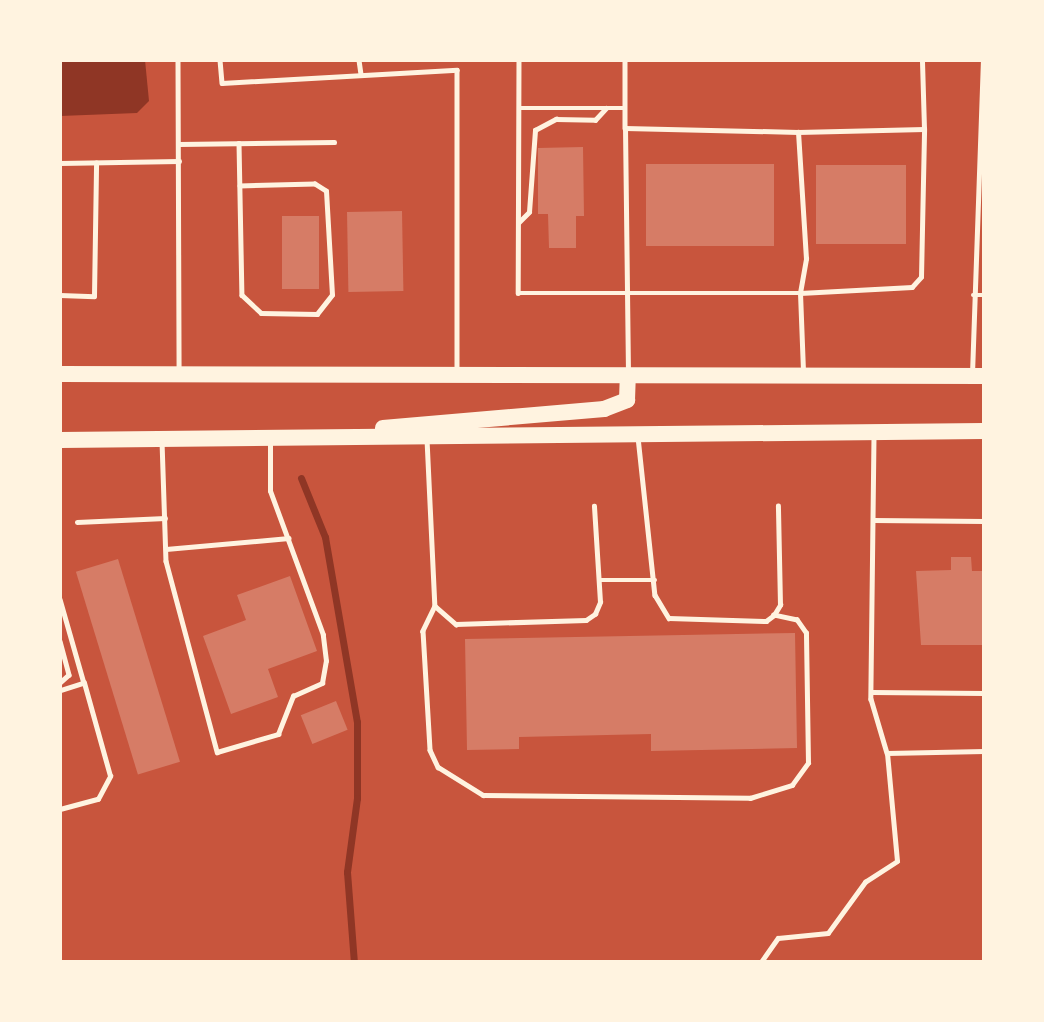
<!DOCTYPE html>
<html>
<head>
<meta charset="utf-8">
<style>
	body { margin:0 }
	#map { position:relative; width:1044px; height:1022px; overflow:hidden; background:#c8553d; font-family:Helvetica,sans-serif }
	div>[style] { position:absolute }
	[style*='--x'] { left:calc(var(--x)*1px); top:calc(var(--y)*1px); width:calc(var(--w)*1px); rotate:calc(var(--a)*1deg) }
	.water>* { inset:0; background:#8f3625 }
	.stream>* { height:7px; margin:-3.5px; padding:0 3.5px; transform-origin:3.5px; border-radius:3.5px; background:#8f3625 }
	.building>* { inset:0; background:#d67c66; transform-origin:0 0 }
	.service>* { height:4.5px; margin:-2.25px; padding:0 2.25px; transform-origin:2.25px; border-radius:2.25px; background:#fff3e0 }
	.trunk>* { height:16px; margin:-8px; padding:0 8px; transform-origin:8px; border-radius:8px; background:#fff3e0 }
	span { translate:-50% -50%; white-space:nowrap; text-align:center; line-height:1.15; -webkit-text-stroke:5px #fff3e0; paint-order:stroke }
	.frame { position:absolute; inset:0; border:62px solid #fff3e0; pointer-events:none }
</style>
</head>
<body>
<div id="map">
	<div class="water">
		<i style="clip-path:polygon(60px 60px,145px 60px,149px 101px,137px 113px,60px 116px)"></i>
	</div>
	<div class="stream">
		<i style="--x:301;--y:478;--w:64;--a:67.9"></i>
		<i style="--x:325;--y:537;--w:188;--a:80.2"></i>
		<i style="--x:357;--y:722;--w:76;--a:90"></i>
		<i style="--x:357;--y:798;--w:75;--a:97.7"></i>
		<i style="--x:347;--y:872;--w:90;--a:85.6"></i>
	</div>
	<div class="building">
		<i style="clip-path:polygon(583px 147px,584px 216px,576px 216px,576px 248px,549px 248px,548px 214px,538px 214px,538px 148px)"></i>
		<i style="left:646px;top:164px;width:128px;height:82px"></i>
		<i style="left:906px;top:165px;width:79px;height:90px;rotate:90deg"></i>
		<i style="left:402px;top:211px;width:80px;height:55px;rotate:89deg"></i>
		<i style="left:282px;top:216px;width:37px;height:73px"></i>
		<i style="clip-path:polygon(951px 557px,971px 557px,972px 571px,984px 571px,984px 645px,921px 645px,916px 571px,951px 570px)"></i>
		<i style="left:118px;top:559px;width:212px;height:44px;rotate:73deg"></i>
		<i style="clip-path:polygon(290px 576px,317px 651px,268px 669px,278px 697px,231px 714px,203px 636px,246px 620px,237px 595px)"></i>
		<i style="clip-path:polygon(795px 633px,797px 748px,651px 751px,651px 734px,519px 737px,519px 749px,467px 750px,465px 639px)"></i>
		<i style="left:336px;top:701px;width:31px;height:38px;rotate:68deg"></i>
	</div>
	<div class="service">
		<i style="--x:178;--y:60;--w:310;--a:89.8"></i>
		<i style="--x:220;--y:60;--w:23;--a:85"></i>
		<i style="--x:222;--y:83;--w:235;--a:-3.2"></i>
		<i style="--x:457;--y:70;--w:301;--a:90"></i>
		<i style="--x:359;--y:60;--w:15;--a:82"></i>
		<i style="--x:519;--y:60;--w:233;--a:90.2"></i>
		<i style="--x:518;--y:293;--w:282;--a:0"></i>
		<i style="--x:800;--y:293;--w:112;--a:-3.1"></i>
		<i style="--x:912;--y:287;--w:13;--a:-48"></i>
		<i style="--x:921;--y:277;--w:148;--a:-88.8"></i>
		<i style="--x:625;--y:60;--w:68;--a:90"></i>
		<i style="--x:520;--y:108;--w:105;--a:0"></i>
		<i style="--x:239;--y:143;--w:152;--a:88.9"></i>
		<i style="--x:242;--y:295;--w:26;--a:43"></i>
		<i style="--x:261;--y:313;--w:56;--a:1"></i>
		<i style="--x:317;--y:314;--w:24;--a:-52"></i>
		<i style="--x:332;--y:295;--w:104;--a:-93.3"></i>
		<i style="--x:326;--y:191;--w:13;--a:-148"></i>
		<i style="--x:315;--y:184;--w:75;--a:178.5"></i>
		<i style="--x:179;--y:144;--w:155;--a:-0.7"></i>
		<i style="--x:60;--y:163;--w:119;--a:-1"></i>
		<i style="--x:519;--y:222;--w:14;--a:-45"></i>
		<i style="--x:529;--y:212;--w:82;--a:-85.8"></i>
		<i style="--x:535;--y:130;--w:24;--a:-28"></i>
		<i style="--x:556;--y:119;--w:39;--a:1"></i>
		<i style="--x:595;--y:120;--w:16;--a:-47"></i>
		<i style="--x:60;--y:295;--w:34;--a:2"></i>
		<i style="--x:94;--y:296;--w:133;--a:-89.1"></i>
		<i style="--x:973;--y:295;--w:11;--a:0"></i>
		<i style="--x:803;--y:371;--w:78;--a:-92.2"></i>
		<i style="--x:800;--y:293;--w:35;--a:-80"></i>
		<i style="--x:806;--y:259;--w:127;--a:-93.6"></i>
		<i style="--x:798;--y:132;--w:126;--a:-1.4"></i>
		<i style="--x:924;--y:129;--w:69;--a:-91.7"></i>
		<i style="--x:628;--y:373;--w:245;--a:-90.7"></i>
		<i style="--x:625;--y:128;--w:173;--a:1.3"></i>
		<i style="--x:972;--y:374;--w:314;--a:-88"></i>
		<i style="--x:638;--y:437;--w:159;--a:83.9"></i>
		<i style="--x:655;--y:595;--w:27;--a:59"></i>
		<i style="--x:669;--y:618;--w:97;--a:1.8"></i>
		<i style="--x:766;--y:621;--w:10;--a:-37"></i>
		<i style="--x:774;--y:615;--w:12;--a:-59"></i>
		<i style="--x:780;--y:605;--w:99;--a:-91.2"></i>
		<i style="--x:874;--y:437;--w:262;--a:90.7"></i>
		<i style="--x:871;--y:699;--w:56;--a:73.5"></i>
		<i style="--x:427;--y:439;--w:167;--a:87.3"></i>
		<i style="--x:435;--y:606;--w:28;--a:41"></i>
		<i style="--x:456;--y:624;--w:130;--a:-1.8"></i>
		<i style="--x:586;--y:620;--w:11;--a:-34"></i>
		<i style="--x:595;--y:614;--w:13;--a:-67"></i>
		<i style="--x:600;--y:602;--w:96;--a:-93.6"></i>
		<i style="--x:162;--y:441;--w:120;--a:88.1"></i>
		<i style="--x:166;--y:561;--w:198;--a:75"></i>
		<i style="--x:217;--y:752;--w:64;--a:-16.4"></i>
		<i style="--x:278;--y:734;--w:41;--a:-68.5"></i>
		<i style="--x:293;--y:696;--w:32;--a:-24"></i>
		<i style="--x:322;--y:683;--w:22;--a:-80"></i>
		<i style="--x:326;--y:661;--w:26;--a:-97"></i>
		<i style="--x:323;--y:635;--w:153;--a:-110.2"></i>
		<i style="--x:270;--y:491;--w:50;--a:-90"></i>
		<i style="--x:873;--y:520;--w:111;--a:0.5"></i>
		<i style="--x:77;--y:522;--w:88;--a:-2.6"></i>
		<i style="--x:166;--y:549;--w:123;--a:-5.1"></i>
		<i style="--x:599;--y:580;--w:56;--a:0"></i>
		<i style="--x:60;--y:599;--w:87;--a:74.1"></i>
		<i style="--x:84;--y:683;--w:25;--a:162"></i>
		<i style="--x:435;--y:606;--w:28;--a:116"></i>
		<i style="--x:423;--y:631;--w:119;--a:86.6"></i>
		<i style="--x:430;--y:750;--w:19;--a:65"></i>
		<i style="--x:438;--y:767;--w:53;--a:31.9"></i>
		<i style="--x:483;--y:795;--w:267;--a:0.6"></i>
		<i style="--x:750;--y:798;--w:44;--a:-17.2"></i>
		<i style="--x:792;--y:785;--w:27;--a:-54"></i>
		<i style="--x:808;--y:763;--w:130;--a:-90.9"></i>
		<i style="--x:806;--y:633;--w:16;--a:-125"></i>
		<i style="--x:797;--y:620;--w:24;--a:-168"></i>
		<i style="--x:60;--y:641;--w:35;--a:75"></i>
		<i style="--x:69;--y:675;--w:12;--a:138"></i>
		<i style="--x:872;--y:692;--w:112;--a:0.5"></i>
		<i style="--x:60;--y:809;--w:39;--a:-15"></i>
		<i style="--x:98;--y:799;--w:26;--a:-62"></i>
		<i style="--x:110;--y:776;--w:97;--a:-105.6"></i>
		<i style="--x:761;--y:962;--w:29;--a:-55"></i>
		<i style="--x:778;--y:938;--w:50;--a:-5.7"></i>
		<i style="--x:828;--y:933;--w:63;--a:-54"></i>
		<i style="--x:865;--y:882;--w:38;--a:-33"></i>
		<i style="--x:897;--y:861;--w:108;--a:-95.3"></i>
		<i style="--x:887;--y:753;--w:97;--a:-1.2"></i>
	</div>
	<div class="trunk">
		<i style="--x:60;--y:374;--w:924;--a:0.12"></i>
		<i style="--x:383;--y:428;--w:222;--a:-4.9"></i>
		<i style="--x:604;--y:409;--w:25;--a:-21"></i>
		<i style="--x:627;--y:400;--w:24;--a:-88"></i>
		<i style="--x:60;--y:440;--w:924;--a:-0.56"></i>
	</div>
	<div class="frame"></div>
</div>
</body>
</html>
